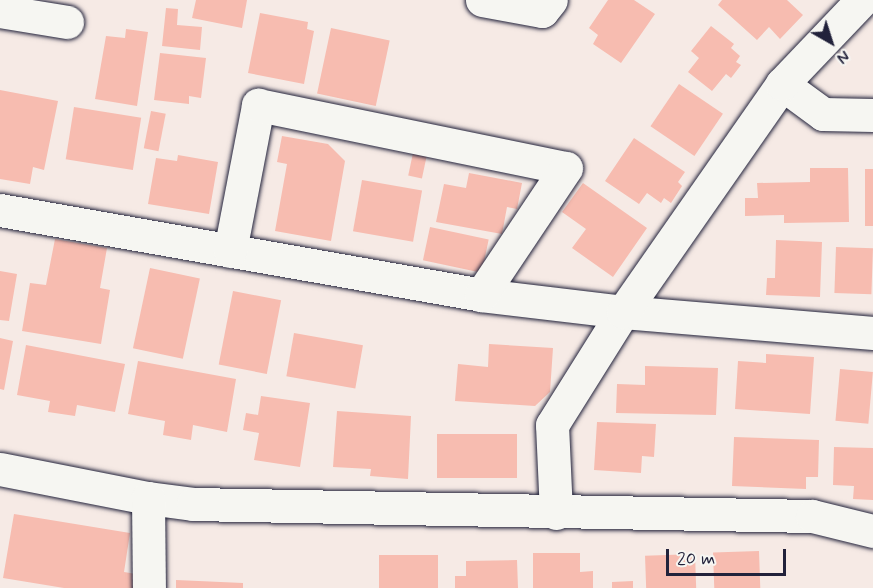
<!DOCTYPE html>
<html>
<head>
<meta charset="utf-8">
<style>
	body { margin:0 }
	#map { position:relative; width:873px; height:588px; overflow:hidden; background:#f6eae5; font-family:Mynerve,sans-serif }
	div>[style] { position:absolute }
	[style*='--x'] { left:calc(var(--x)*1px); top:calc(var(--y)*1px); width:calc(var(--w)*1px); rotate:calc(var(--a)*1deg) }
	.building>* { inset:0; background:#f7bcb0; transform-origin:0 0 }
	.roads { filter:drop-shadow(0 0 2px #22223b) drop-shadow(0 0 2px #22223b) }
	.street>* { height:33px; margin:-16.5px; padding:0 16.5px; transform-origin:16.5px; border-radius:16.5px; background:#f6f6f2 }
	span { translate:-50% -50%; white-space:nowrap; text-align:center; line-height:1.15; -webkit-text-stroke:4.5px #f6f6f2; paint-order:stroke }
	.north { position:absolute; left:801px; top:12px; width:60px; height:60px; -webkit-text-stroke:4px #f6f6f2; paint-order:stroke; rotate:141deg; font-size:16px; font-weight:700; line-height:24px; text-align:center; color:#22223b }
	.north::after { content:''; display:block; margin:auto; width:21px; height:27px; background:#22223b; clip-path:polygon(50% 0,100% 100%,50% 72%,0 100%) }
	.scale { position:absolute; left:666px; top:549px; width:120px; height:27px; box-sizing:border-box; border:3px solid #22223b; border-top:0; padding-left:8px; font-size:18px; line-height:21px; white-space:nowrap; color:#22223b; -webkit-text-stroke:4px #f6f6f2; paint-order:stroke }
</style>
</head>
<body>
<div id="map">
	<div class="building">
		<i style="clip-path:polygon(196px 0,247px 0,242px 28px,192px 18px)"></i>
		<i style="clip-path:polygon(608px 0,634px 0,655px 14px,621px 63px,593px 44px,598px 35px,589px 28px)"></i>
		<i style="clip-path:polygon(722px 0,787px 0,803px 15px,780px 39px,769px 27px,757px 40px,718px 5px)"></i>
		<i style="clip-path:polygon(166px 8px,178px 9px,177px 25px,202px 27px,200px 50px,162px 46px)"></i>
		<i style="clip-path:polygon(260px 13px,308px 22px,307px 29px,314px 31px,304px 84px,248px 73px)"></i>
		<i style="clip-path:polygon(711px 26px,734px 44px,731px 48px,740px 56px,736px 62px,741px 65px,731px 78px,726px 74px,712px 91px,688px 72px,699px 58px,691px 51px)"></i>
		<i style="left:331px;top:28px;width:60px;height:67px;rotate:12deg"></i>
		<i style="clip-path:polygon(126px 29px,148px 32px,137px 106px,95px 99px,106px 36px,125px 38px)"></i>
		<i style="clip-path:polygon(160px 53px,206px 58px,201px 98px,189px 96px,189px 104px,154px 100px)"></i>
		<i style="left:679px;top:84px;width:53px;height:51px;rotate:34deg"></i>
		<i style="clip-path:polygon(0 90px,58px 101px,44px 170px,33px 167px,30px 184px,0 179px)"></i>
		<i style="left:74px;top:107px;width:68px;height:53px;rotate:9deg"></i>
		<i style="left:151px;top:111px;width:15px;height:38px;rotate:11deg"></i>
		<i style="clip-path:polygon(282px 136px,328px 144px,345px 161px,331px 241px,275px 231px,287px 164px,277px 162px)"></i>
		<i style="clip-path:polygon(634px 138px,685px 172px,678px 182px,682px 186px,671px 203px,664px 198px,661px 203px,647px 193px,639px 204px,605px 181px)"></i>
		<i style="left:413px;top:153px;width:14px;height:23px;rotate:12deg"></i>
		<i style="clip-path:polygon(178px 155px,218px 162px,209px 214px,148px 204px,156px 158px,177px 161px)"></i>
		<i style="clip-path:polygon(810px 168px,848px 168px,849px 222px,784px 223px,784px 215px,745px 216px,745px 198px,758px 198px,757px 183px,810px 182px)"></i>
		<i style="left:865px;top:169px;width:8px;height:57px"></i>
		<i style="clip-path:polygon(469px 173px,522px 183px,517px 209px,507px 207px,502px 234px,436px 222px,444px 184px,466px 188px)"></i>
		<i style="left:362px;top:180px;width:61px;height:52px;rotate:10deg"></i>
		<i style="clip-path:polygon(583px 183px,647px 228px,613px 277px,572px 248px,586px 229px,562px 212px)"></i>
		<i style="left:430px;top:227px;width:60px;height:34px;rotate:12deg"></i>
		<i style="clip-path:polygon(55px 239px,107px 248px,100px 288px,110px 290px,101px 344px,22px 331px,30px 283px,46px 285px)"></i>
		<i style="clip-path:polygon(776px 240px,822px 242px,820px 297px,766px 295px,767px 278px,775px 278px)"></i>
		<i style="left:836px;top:247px;width:37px;height:46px;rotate:2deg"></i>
		<i style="left:150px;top:268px;width:51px;height:82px;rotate:12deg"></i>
		<i style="clip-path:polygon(0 271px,17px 274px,9px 321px,0 320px)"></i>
		<i style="left:233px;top:291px;width:49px;height:75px;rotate:11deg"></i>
		<i style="left:294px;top:333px;width:70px;height:44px;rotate:10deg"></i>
		<i style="clip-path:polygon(0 338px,13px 341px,4px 390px,0 389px)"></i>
		<i style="clip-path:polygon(489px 344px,553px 348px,550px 392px,535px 406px,455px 401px,458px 364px,488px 367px)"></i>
		<i style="clip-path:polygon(26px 345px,125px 364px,115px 412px,77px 405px,75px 416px,48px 412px,50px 401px,17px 395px)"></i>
		<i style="clip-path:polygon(766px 354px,814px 357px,810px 414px,735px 409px,738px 361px,766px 363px)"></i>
		<i style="clip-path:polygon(138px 361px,236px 379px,227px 432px,193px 425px,191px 440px,163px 435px,165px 421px,128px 414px)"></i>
		<i style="clip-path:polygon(645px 366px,718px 368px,716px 415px,616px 413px,617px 384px,645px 385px)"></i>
		<i style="left:840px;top:369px;width:33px;height:52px;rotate:5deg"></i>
		<i style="clip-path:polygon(261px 396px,310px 403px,300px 467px,254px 460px,259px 433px,243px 430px,246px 413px,258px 415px)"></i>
		<i style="clip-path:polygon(337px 411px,411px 416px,408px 479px,370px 476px,371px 469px,333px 467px)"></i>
		<i style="clip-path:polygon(597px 422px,656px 424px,654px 457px,642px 456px,641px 473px,594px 470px)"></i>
		<i style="left:437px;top:434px;width:80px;height:44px"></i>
		<i style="clip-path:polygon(734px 437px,819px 440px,818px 477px,806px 477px,806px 489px,732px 486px)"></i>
		<i style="clip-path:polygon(834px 447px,873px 448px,873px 500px,853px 499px,854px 486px,833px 485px)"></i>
		<i style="clip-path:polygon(14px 514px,130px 533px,124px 572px,136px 574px,134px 588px,64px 588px,3px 578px)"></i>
		<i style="left:759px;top:551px;width:37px;height:46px;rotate:88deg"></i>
		<i style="clip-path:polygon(533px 553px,580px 553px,580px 572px,593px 571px,593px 588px,533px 588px)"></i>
		<i style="left:695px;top:554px;width:34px;height:50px;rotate:88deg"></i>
		<i style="left:379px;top:555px;width:59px;height:33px"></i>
		<i style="clip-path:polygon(517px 560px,518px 588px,455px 588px,455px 576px,466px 576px,466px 561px)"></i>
		<i style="clip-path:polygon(176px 580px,243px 583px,243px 588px,176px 588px)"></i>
		<i style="clip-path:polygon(633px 581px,633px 588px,612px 588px,612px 582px)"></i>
	</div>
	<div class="roads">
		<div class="street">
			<i style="--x:482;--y:0;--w:61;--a:10.4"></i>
			<i style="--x:542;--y:11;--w:14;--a:-51"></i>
			<i style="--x:0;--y:11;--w:68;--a:9.3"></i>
			<i style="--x:782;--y:84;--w:51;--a:36.2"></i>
			<i style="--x:823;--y:114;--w:50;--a:1.1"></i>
			<i style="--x:0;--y:210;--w:488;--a:10"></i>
			<i style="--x:481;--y:295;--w:143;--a:6.8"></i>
			<i style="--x:623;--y:312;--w:251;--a:4.8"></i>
			<i style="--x:230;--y:251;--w:149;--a:-79.1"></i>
			<i style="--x:258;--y:105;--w:314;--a:11.6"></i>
			<i style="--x:566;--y:168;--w:153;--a:123.8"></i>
			<i style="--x:0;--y:469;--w:151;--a:11.1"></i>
			<i style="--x:148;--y:498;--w:45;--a:7.6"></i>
			<i style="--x:193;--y:504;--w:619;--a:1.11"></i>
			<i style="--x:812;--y:516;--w:63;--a:13.8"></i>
			<i style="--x:148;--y:498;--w:90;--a:89.4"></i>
			<i style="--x:556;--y:513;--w:88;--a:-92.6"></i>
			<i style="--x:552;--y:425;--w:133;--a:-57.9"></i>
			<i style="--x:623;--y:312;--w:278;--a:-55.1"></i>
			<i style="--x:782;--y:84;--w:116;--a:-46.4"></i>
		</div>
	</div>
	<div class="north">N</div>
	<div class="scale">20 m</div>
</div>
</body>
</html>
